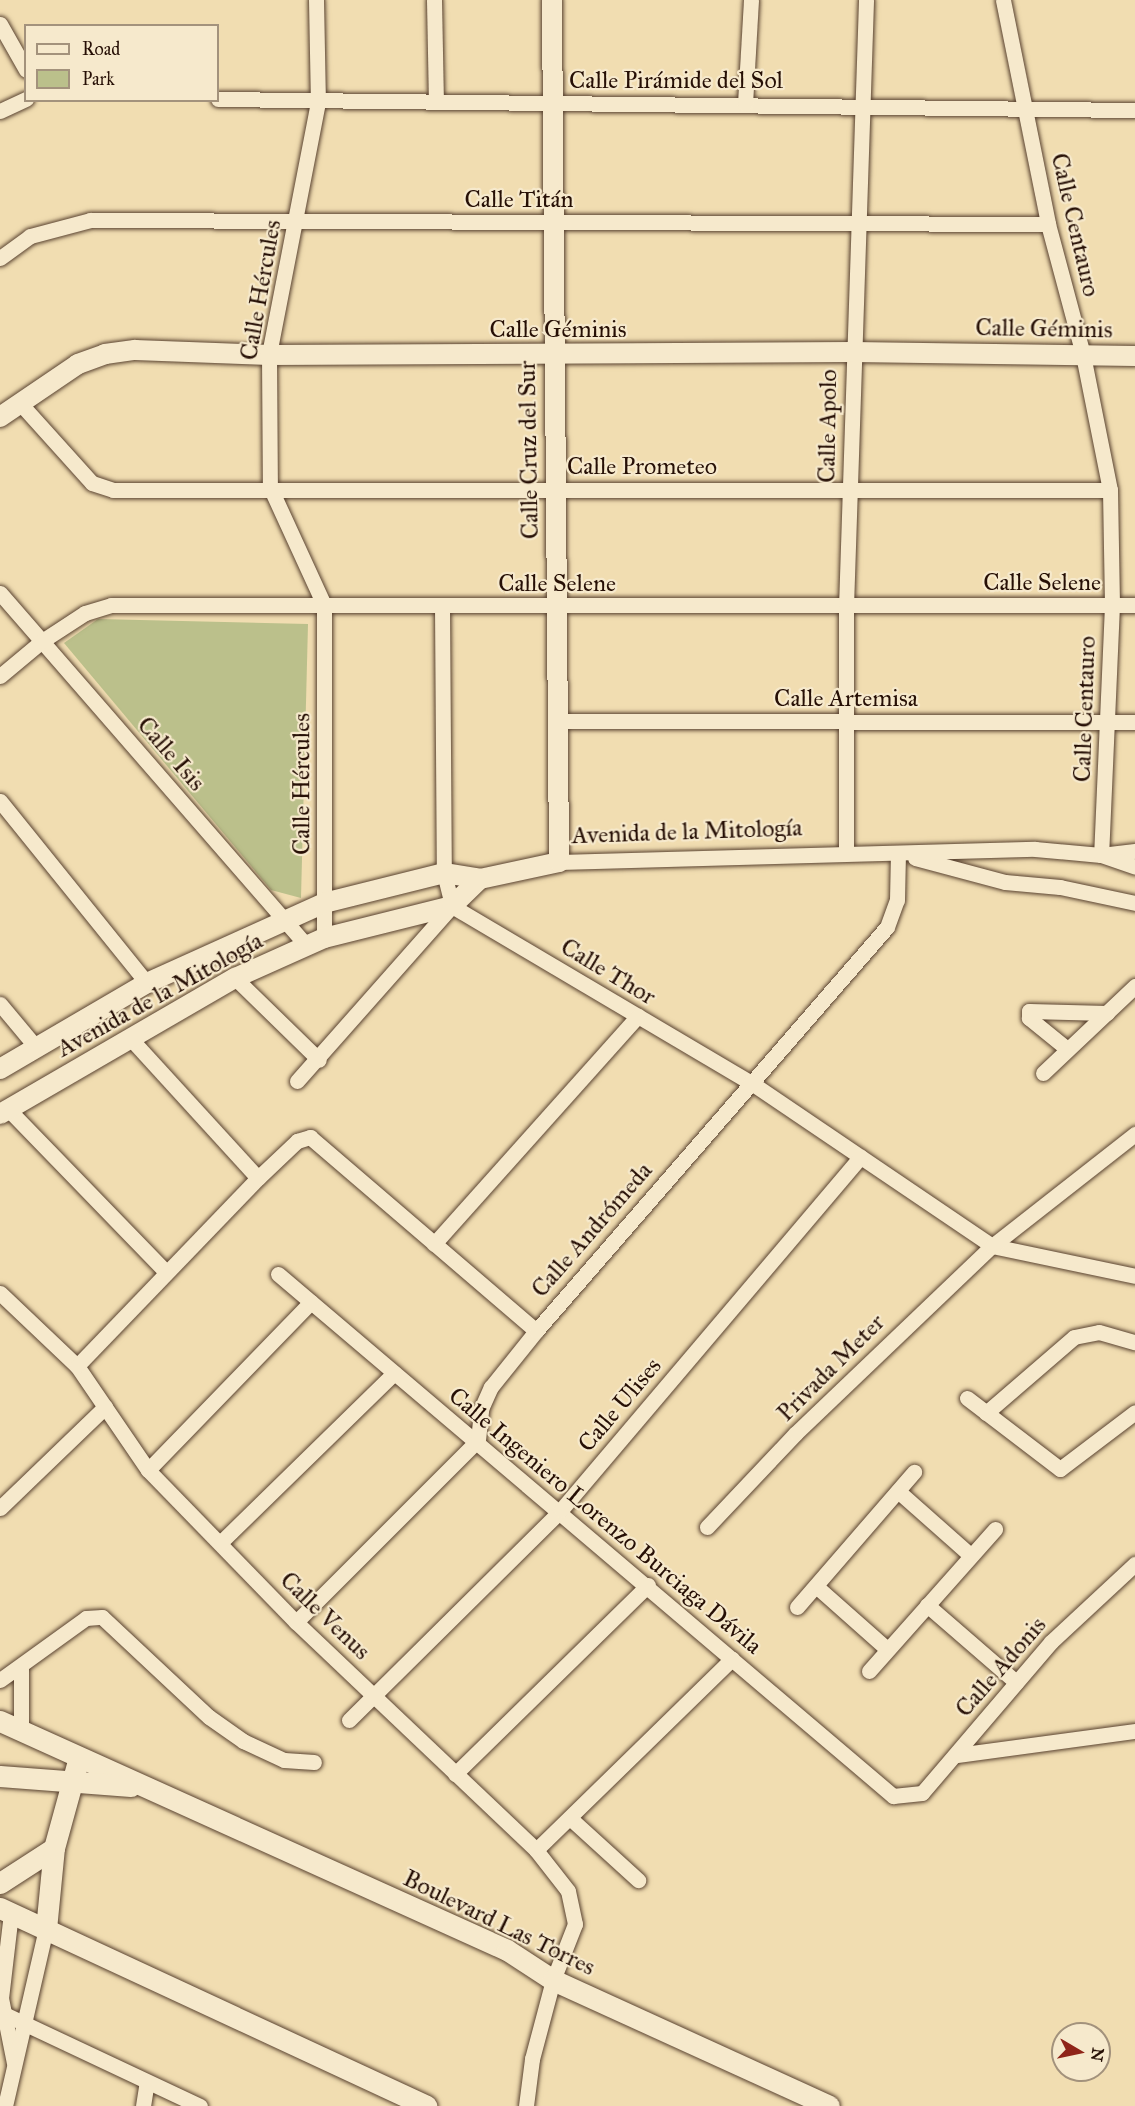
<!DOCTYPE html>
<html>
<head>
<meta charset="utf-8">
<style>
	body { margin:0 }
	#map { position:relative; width:1135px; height:2106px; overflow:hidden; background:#f1ddb1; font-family:"IM FELL Great Primer",serif }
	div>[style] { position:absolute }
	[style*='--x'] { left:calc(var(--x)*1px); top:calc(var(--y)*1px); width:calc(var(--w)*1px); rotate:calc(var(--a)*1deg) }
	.green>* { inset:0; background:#bbc08b }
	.roads { filter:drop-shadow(0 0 2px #594230) drop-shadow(0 0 2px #594230) }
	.minor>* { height:15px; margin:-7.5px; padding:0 7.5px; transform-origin:7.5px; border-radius:7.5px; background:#f6e9cc }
	.tertiary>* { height:20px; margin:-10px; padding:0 10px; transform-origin:10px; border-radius:10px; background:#f6e9cc }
	.secondary>* { height:21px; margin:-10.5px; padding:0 10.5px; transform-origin:10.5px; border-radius:10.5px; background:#f6e9cc }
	span { translate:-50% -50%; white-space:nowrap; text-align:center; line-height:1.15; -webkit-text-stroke:4.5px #f6e9cc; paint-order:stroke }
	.street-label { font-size:24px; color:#260f05 }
	.legend { position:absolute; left:24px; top:24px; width:195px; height:78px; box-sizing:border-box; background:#f6e9cc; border:2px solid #a3927c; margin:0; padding:8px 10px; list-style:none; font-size:18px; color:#260f05 }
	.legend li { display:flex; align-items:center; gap:12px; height:30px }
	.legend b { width:30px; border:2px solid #a3927c }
	.north { position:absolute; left:1051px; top:2022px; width:60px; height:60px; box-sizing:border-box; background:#f6e9cc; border:2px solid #a3927c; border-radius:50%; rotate:99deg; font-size:16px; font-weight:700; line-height:24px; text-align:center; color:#260f05 }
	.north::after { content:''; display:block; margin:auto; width:21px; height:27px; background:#8f2418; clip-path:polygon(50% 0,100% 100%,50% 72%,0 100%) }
</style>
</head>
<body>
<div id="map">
	<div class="green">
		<i style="clip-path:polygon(98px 619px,308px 624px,301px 898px,271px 890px,64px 643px)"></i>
	</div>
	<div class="roads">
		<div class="minor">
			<i style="--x:316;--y:0;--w:102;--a:88.9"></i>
			<i style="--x:318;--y:102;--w:258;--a:101"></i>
			<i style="--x:269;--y:355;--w:132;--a:89.6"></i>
			<i style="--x:270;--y:487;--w:130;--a:65.4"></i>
			<i style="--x:324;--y:605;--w:333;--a:90"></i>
			<i style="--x:434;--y:0;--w:100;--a:88.9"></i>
			<i style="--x:1003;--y:0;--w:228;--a:78.6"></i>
			<i style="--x:1048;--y:224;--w:136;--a:75"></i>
			<i style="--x:1083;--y:355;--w:138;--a:78.7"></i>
			<i style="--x:1110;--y:490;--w:115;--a:89"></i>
			<i style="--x:1112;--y:605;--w:250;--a:92.5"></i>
			<i style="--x:1101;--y:855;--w:34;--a:-7"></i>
			<i style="--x:0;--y:24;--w:53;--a:60.5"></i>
			<i style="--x:218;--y:99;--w:917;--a:0.69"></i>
			<i style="--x:745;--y:104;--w:104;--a:-86.7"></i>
			<i style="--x:0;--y:111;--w:29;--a:-25"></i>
			<i style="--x:0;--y:258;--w:37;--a:-36"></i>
			<i style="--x:30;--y:236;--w:62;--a:-14.9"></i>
			<i style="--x:90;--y:220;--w:958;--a:0.24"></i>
			<i style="--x:19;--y:402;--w:109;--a:48"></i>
			<i style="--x:92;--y:483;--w:22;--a:18"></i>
			<i style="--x:113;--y:490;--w:997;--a:0"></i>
			<i style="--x:0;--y:593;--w:468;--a:49"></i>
			<i style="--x:442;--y:606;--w:267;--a:89.6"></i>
			<i style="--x:444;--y:873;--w:34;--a:76"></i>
			<i style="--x:452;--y:906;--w:346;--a:30.6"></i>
			<i style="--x:750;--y:1082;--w:292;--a:34.1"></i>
			<i style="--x:992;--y:1246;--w:146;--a:11.8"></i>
			<i style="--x:0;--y:676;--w:55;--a:-39.8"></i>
			<i style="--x:42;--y:641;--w:51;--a:-33.1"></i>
			<i style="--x:85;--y:613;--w:27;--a:-17"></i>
			<i style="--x:111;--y:605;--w:1024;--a:0"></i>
			<i style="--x:557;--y:721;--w:578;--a:0.1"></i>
			<i style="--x:0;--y:801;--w:234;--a:51.1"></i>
			<i style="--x:846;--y:853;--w:246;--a:-90"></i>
			<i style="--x:846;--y:607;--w:607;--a:-88.11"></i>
			<i style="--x:915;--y:858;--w:93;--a:14.9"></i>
			<i style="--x:1005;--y:882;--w:55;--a:5.2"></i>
			<i style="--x:1060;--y:887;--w:77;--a:12"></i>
			<i style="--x:559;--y:862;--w:476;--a:-1.6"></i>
			<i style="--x:1035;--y:849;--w:66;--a:5.2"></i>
			<i style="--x:1101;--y:855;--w:36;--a:19"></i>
			<i style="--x:235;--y:978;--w:117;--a:44.3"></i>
			<i style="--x:0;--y:1004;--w:56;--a:50.1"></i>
			<i style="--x:131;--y:1039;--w:188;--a:47.6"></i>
			<i style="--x:1066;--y:1048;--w:48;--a:-141"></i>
			<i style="--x:1029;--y:1018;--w:7;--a:-90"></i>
			<i style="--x:1029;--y:1011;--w:78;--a:1.5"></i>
			<i style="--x:1043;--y:1073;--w:127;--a:-43.4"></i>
			<i style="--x:297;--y:1081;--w:234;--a:-48.5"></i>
			<i style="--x:8;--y:1109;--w:227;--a:45.9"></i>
			<i style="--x:434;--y:1244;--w:306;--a:-48.2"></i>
			<i style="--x:278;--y:1274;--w:807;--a:40.32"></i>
			<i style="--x:893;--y:1796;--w:29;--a:-6"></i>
			<i style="--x:922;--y:1793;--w:199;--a:-49.5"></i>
			<i style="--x:1051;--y:1642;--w:115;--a:-42.9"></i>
			<i style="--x:0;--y:1293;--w:106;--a:43.5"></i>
			<i style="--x:77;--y:1366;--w:126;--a:55.7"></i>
			<i style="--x:148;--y:1470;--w:212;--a:45.8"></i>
			<i style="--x:296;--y:1622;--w:331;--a:43.5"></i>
			<i style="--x:536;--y:1850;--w:52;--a:52"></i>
			<i style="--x:568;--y:1891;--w:34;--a:78"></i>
			<i style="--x:575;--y:1924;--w:60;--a:111.4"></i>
			<i style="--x:553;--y:1980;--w:82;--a:104.9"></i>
			<i style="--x:532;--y:2059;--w:47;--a:97.3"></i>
			<i style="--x:77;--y:1366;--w:261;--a:-46.1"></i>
			<i style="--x:258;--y:1178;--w:54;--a:-43.5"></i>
			<i style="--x:297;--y:1141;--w:14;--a:-17"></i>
			<i style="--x:310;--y:1137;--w:298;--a:40.6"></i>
			<i style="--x:967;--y:1398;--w:117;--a:37.4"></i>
			<i style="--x:1060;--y:1469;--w:94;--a:-37.2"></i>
			<i style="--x:986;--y:1413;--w:116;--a:-40.8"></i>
			<i style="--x:1074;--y:1337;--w:25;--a:-11"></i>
			<i style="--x:1099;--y:1332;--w:37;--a:16"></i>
			<i style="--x:148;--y:1470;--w:234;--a:-45.9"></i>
			<i style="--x:898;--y:1491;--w:96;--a:41.6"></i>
			<i style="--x:0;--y:1508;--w:146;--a:-43.9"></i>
			<i style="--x:707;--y:1527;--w:129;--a:-46.6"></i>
			<i style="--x:796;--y:1433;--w:271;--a:-43.7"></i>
			<i style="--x:992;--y:1246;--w:182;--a:-38.1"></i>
			<i style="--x:221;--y:1542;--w:242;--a:-44.3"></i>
			<i style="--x:817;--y:1587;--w:94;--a:41.5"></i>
			<i style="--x:927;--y:1605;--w:118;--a:40.9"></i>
			<i style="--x:797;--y:1607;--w:179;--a:-49.1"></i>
			<i style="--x:296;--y:1622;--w:257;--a:-45"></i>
			<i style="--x:478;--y:1440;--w:31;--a:-84"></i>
			<i style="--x:481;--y:1409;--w:24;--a:-66"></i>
			<i style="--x:491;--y:1387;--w:72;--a:-51.2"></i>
			<i style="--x:536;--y:1331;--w:535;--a:-49.02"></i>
			<i style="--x:887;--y:927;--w:29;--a:-70"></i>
			<i style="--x:897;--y:900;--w:46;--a:-88.8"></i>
			<i style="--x:869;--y:1671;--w:190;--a:-48.4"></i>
			<i style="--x:0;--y:1680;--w:106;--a:-35.8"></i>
			<i style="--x:86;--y:1618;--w:16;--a:-4"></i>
			<i style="--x:102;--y:1617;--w:146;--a:43.1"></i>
			<i style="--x:209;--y:1717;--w:42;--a:35.2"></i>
			<i style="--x:243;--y:1741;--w:45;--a:24.9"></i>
			<i style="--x:284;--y:1760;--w:30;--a:4"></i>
			<i style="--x:349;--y:1720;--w:298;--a:-44.7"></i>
			<i style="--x:561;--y:1510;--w:463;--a:-49.7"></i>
			<i style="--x:21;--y:1730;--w:63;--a:-90"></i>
			<i style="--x:957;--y:1755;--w:180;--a:-7.7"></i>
			<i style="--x:455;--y:1774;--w:270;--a:-44.4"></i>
			<i style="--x:571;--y:1819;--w:91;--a:42.3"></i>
			<i style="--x:536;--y:1850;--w:274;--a:-44.3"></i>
			<i style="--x:11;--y:1913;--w:86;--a:96.7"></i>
			<i style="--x:1;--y:1998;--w:66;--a:78.7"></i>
			<i style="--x:0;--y:2012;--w:221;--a:25.2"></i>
			<i style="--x:5;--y:2106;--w:182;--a:-77"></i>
			<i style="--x:143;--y:2106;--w:24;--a:-81"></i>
		</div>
		<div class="tertiary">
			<i style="--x:0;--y:417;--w:94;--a:-34.2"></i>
			<i style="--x:78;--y:364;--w:29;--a:-20"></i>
			<i style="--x:105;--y:354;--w:30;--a:-8"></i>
			<i style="--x:135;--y:350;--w:134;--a:2.1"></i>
			<i style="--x:269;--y:355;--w:584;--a:-0.29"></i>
			<i style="--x:853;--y:352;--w:282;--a:0.8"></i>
			<i style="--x:0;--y:1069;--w:170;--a:-30.3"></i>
			<i style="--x:147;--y:983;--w:194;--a:-24.3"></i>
			<i style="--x:324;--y:903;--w:124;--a:-14"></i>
			<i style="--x:444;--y:873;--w:36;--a:9"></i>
			<i style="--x:480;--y:879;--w:81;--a:-12.1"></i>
			<i style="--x:559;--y:862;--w:862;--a:-90.47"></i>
			<i style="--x:0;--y:1114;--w:272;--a:-30.1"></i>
			<i style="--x:235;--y:978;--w:98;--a:-24.2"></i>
			<i style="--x:324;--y:938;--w:132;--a:-14"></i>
			<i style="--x:452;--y:906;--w:39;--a:-44"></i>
		</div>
		<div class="secondary">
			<i style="--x:0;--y:1721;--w:556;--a:24.31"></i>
			<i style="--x:507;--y:1950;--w:55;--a:33.1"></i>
			<i style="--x:553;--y:1980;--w:303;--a:24.5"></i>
			<i style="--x:0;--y:1776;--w:131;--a:4.4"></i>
			<i style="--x:0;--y:1883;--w:64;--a:-32.9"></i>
			<i style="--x:0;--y:1908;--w:470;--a:24.9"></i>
			<i style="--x:46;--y:1929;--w:81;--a:-84.4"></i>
			<i style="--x:54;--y:1848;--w:94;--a:-74.6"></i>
		</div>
	</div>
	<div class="street-label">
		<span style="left:676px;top:81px">Calle Pirámide del Sol</span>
		<span style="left:519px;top:200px">Calle Titán</span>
		<span style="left:1075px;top:225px;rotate:77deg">Calle Centauro</span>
		<span style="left:261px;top:290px;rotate:-80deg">Calle Hércules</span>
		<span style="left:1044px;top:329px;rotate:1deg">Calle Géminis</span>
		<span style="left:558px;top:330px">Calle Géminis</span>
		<span style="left:828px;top:426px;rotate:-89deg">Calle Apolo</span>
		<span style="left:529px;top:450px;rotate:-91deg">Calle Cruz del Sur</span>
		<span style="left:642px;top:467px">Calle Prometeo</span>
		<span style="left:1042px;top:583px">Calle Selene</span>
		<span style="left:557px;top:584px">Calle Selene</span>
		<span style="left:846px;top:699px">Calle Artemisa</span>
		<span style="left:1085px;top:709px;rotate:-88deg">Calle Centauro</span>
		<span style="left:171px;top:754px;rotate:49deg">Calle Isis</span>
		<span style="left:302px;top:784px;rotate:-90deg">Calle Hércules</span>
		<span style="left:687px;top:832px;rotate:-2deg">Avenida de la Mitología</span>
		<span style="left:608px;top:972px;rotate:31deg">Calle Thor</span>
		<span style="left:160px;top:995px;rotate:-29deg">Avenida de la Mitología</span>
		<span style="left:592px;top:1230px;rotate:-49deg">Calle Andrómeda</span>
		<span style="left:831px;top:1368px;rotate:-45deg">Privada Meter</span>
		<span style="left:620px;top:1405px;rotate:-50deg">Calle Ulises</span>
		<span style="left:605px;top:1521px;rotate:40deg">Calle Ingeniero Lorenzo Burciaga Dávila</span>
		<span style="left:325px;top:1616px;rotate:44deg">Calle Venus</span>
		<span style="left:1001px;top:1667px;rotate:-49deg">Calle Adonis</span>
		<span style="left:499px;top:1923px;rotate:26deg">Boulevard Las Torres</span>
	</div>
	<ul class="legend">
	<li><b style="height:8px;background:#f6e9cc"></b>Road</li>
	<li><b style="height:16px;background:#bbc08b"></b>Park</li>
	</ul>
	<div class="north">N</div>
</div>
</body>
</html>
